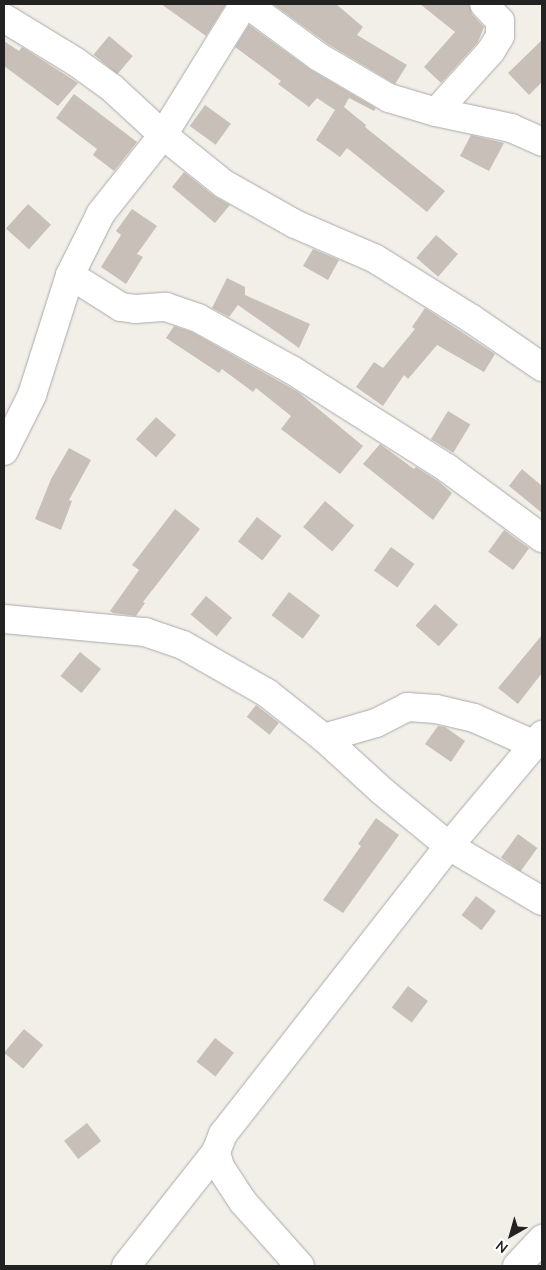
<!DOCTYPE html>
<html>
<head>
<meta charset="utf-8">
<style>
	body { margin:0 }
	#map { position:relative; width:546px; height:1270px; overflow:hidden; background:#f2efe9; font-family:Mulish,sans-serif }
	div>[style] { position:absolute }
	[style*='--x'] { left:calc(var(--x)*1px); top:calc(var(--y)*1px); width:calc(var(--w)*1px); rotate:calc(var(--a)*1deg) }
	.building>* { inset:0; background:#c7bfb8; transform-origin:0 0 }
	.roads { filter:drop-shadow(0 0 1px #a9a9a9) drop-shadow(0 0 1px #a9a9a9) }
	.minor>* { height:28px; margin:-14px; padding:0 14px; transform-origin:14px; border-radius:14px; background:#fff }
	span { translate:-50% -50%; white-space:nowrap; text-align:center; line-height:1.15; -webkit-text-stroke:4px #fff; paint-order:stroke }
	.frame { position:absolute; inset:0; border:5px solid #222; pointer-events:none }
	.north { position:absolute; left:486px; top:1210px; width:50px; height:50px; -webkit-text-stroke:4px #fff; paint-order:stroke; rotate:218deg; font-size:14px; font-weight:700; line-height:20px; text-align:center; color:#222 }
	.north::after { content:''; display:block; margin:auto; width:18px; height:22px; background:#222; clip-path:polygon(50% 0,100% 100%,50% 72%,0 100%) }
</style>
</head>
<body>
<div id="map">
	<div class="building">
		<i style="clip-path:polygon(161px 4px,226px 4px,206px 36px)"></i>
		<i style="clip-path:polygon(273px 4px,336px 4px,363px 27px,357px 35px,407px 65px,395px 84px,328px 44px)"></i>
		<i style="clip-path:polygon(420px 4px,469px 4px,472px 14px,484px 27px,478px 42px,441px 83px,424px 67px,455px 32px)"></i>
		<i style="clip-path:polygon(249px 25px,311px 70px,376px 108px,374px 111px,349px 98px,344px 107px,366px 125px,365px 127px,445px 191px,427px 212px,347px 148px,340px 157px,316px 140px,335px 110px,317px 98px,309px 107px,278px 84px,281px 81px,235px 47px)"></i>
		<i style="left:109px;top:36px;width:31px;height:24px;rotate:40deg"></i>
		<i style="clip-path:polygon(542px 40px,542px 82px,529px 95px,508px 73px)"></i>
		<i style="clip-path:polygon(4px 41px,19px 51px,22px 47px,78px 83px,58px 106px,4px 66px)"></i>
		<i style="clip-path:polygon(74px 94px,137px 142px,114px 171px,93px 155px,97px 149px,56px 118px)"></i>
		<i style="left:205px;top:105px;width:32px;height:26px;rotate:36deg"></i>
		<i style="clip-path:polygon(471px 135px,504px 143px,489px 171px,460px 156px)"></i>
		<i style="clip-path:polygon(184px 172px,214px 196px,230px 205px,215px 223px,172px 187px)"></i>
		<i style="left:28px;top:204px;width:31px;height:33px;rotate:42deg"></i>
		<i style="clip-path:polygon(132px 209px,157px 226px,137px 254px,143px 257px,126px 284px,101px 267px,121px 235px,116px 231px)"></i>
		<i style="left:436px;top:235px;width:29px;height:30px;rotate:41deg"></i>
		<i style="clip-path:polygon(313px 249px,339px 260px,328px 280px,303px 266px)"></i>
		<i style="clip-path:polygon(227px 278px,245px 287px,245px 295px,310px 324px,299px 348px,238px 305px,229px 317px,212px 308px)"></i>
		<i style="clip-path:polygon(425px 308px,495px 354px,484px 372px,437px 345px,408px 379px,404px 375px,383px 406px,356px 387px,374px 362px,383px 368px,415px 329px,412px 327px)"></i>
		<i style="clip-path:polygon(174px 326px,192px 332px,298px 392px,363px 446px,340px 474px,281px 429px,291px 416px,256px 388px,253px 392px,222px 369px,219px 373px,166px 338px)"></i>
		<i style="left:448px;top:411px;width:26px;height:33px;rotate:31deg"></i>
		<i style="left:156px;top:417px;width:27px;height:30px;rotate:42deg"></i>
		<i style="clip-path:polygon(380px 444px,414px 469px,416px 467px,438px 481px,452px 493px,433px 520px,363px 464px)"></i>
		<i style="clip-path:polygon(69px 448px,91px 460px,69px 500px,72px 501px,61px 530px,35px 519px,51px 479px)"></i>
		<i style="clip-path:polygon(522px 469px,542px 486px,542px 513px,509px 486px)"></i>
		<i style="left:325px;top:501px;width:38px;height:34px;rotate:40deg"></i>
		<i style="clip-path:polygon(175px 509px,200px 529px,143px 602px,145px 603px,136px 616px,113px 613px,110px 611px,139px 570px,132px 565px)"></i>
		<i style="left:257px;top:517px;width:31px;height:31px;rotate:38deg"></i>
		<i style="left:504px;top:530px;width:31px;height:27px;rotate:36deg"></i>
		<i style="left:391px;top:547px;width:29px;height:29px;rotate:36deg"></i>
		<i style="left:289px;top:592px;width:39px;height:29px;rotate:37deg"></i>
		<i style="left:206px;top:596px;width:34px;height:24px;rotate:40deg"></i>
		<i style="left:435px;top:604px;width:31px;height:29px;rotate:42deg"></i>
		<i style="clip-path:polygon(542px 635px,542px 673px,518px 704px,498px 688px)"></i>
		<i style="left:80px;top:652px;width:27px;height:31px;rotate:39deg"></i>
		<i style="left:256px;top:705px;width:29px;height:15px;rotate:38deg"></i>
		<i style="clip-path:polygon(438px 726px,445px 727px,465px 741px,451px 762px,425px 744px)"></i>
		<i style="clip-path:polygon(376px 818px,399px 835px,343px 913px,323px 900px,361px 846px,358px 844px)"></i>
		<i style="left:518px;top:834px;width:24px;height:29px;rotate:36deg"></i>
		<i style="left:476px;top:896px;width:25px;height:24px;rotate:37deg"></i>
		<i style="left:408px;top:986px;width:25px;height:27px;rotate:37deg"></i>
		<i style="left:24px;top:1029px;width:25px;height:31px;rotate:40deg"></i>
		<i style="left:215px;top:1038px;width:24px;height:30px;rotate:38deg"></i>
		<i style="left:87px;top:1123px;width:23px;height:29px;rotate:52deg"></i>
	</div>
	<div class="roads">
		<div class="minor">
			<i style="--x:247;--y:4;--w:89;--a:36.4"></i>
			<i style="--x:319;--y:57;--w:81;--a:30.4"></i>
			<i style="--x:389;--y:98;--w:49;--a:16.6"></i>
			<i style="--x:436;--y:112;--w:77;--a:12"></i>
			<i style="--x:511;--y:128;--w:34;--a:24"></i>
			<i style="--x:4;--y:18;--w:84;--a:31.4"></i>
			<i style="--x:76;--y:62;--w:44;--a:35.8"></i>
			<i style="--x:112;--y:88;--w:69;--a:42.7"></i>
			<i style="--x:163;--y:135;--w:78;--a:38.8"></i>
			<i style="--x:224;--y:184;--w:81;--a:29.4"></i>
			<i style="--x:295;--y:224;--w:86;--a:23.3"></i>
			<i style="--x:374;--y:258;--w:115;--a:31.9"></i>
			<i style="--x:472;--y:319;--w:85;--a:34.4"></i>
			<i style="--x:436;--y:112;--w:82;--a:-48"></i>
			<i style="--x:491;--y:51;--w:17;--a:-59"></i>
			<i style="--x:500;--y:36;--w:15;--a:-90"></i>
			<i style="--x:500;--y:21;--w:23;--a:-133"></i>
			<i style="--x:70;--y:275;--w:60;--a:32.1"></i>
			<i style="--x:121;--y:307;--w:14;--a:8"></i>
			<i style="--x:135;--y:309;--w:31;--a:-4"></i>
			<i style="--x:166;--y:307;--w:34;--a:19"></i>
			<i style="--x:198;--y:318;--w:107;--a:29"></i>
			<i style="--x:292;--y:370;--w:183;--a:32.3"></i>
			<i style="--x:447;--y:468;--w:118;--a:36.4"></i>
			<i style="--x:4;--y:451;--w:63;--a:-63.4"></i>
			<i style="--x:32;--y:395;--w:126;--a:-72.4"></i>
			<i style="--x:70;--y:275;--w:69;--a:-63.4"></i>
			<i style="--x:101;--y:213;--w:100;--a:-51.5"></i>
			<i style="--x:163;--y:135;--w:154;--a:-58.3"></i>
			<i style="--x:4;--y:619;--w:142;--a:5.3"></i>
			<i style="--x:145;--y:632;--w:40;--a:18.9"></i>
			<i style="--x:183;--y:645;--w:97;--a:29.7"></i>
			<i style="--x:267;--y:693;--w:73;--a:38.3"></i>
			<i style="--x:324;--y:738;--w:79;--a:42.4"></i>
			<i style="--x:382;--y:791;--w:87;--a:39.4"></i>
			<i style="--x:449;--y:846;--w:108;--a:30.6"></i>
			<i style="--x:324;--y:738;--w:54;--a:-16.1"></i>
			<i style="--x:376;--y:723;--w:35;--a:-27"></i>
			<i style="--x:407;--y:707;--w:29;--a:4"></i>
			<i style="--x:436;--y:709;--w:39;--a:13"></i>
			<i style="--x:474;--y:718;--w:67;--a:23.9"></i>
			<i style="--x:126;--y:1266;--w:145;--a:-51.7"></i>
			<i style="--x:300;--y:1266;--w:86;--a:-131.7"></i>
			<i style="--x:243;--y:1202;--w:42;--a:-123.3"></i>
			<i style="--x:220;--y:1167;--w:16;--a:-105"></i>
			<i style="--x:216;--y:1152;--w:19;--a:-69"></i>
			<i style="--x:223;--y:1134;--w:366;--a:-51.9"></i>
			<i style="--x:449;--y:846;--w:145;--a:-50"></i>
			<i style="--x:517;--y:1266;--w:37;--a:-47"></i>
		</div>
	</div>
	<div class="frame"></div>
	<div class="north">N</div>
</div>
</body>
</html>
